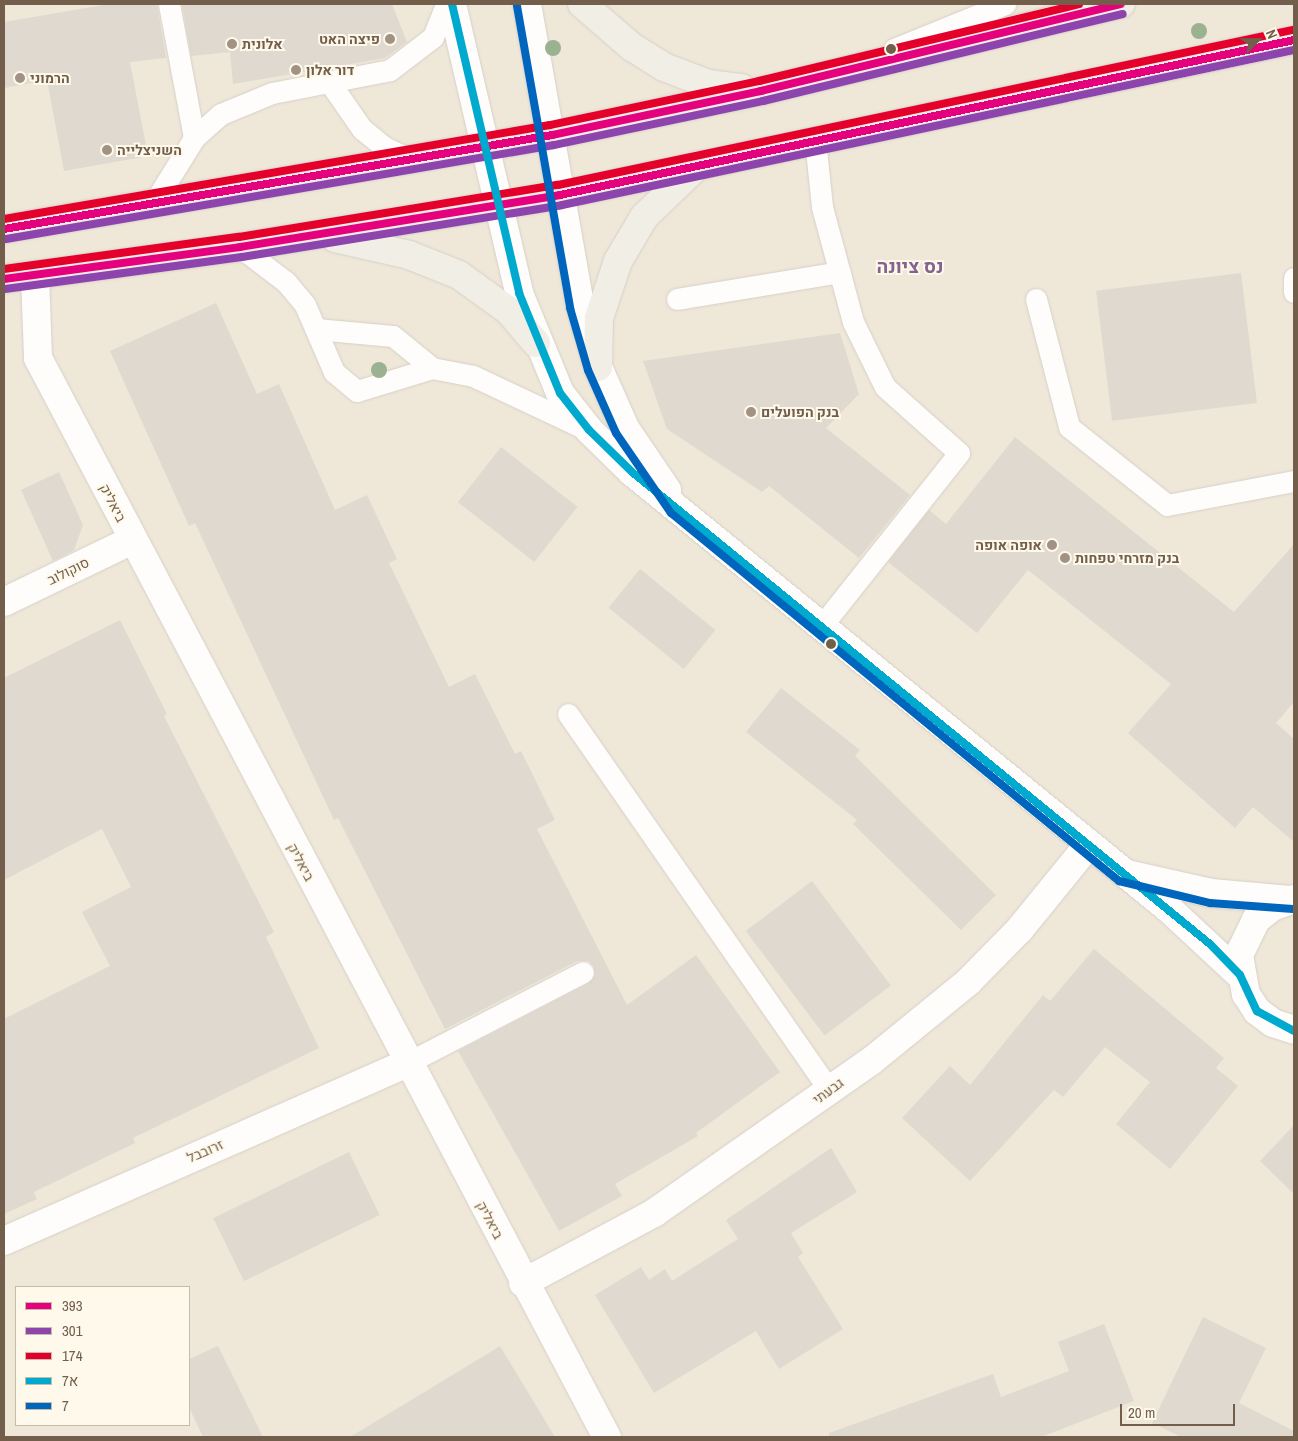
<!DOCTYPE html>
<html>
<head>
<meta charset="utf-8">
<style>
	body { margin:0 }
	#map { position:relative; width:1298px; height:1441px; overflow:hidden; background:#f6f3ea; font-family:"Archivo Narrow",Heebo,sans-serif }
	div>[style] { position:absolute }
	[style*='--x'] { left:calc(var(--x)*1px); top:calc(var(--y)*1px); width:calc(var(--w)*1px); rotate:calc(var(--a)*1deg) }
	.residential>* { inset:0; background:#efe7d8 }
	.building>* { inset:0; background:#e0d9d0; transform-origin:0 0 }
	.roads { filter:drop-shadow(0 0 1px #d5d0c8) drop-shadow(0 0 1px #d5d0c8) }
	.lane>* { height:21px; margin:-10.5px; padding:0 10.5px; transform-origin:10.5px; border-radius:10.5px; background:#fefdfc }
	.street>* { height:28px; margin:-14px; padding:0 14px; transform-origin:14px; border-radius:14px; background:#fefdfc }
	.secondary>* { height:28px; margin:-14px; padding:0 14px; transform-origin:14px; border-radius:14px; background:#fefdfc }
	.primary>* { height:28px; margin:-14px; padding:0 14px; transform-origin:14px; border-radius:14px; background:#f1eee5 }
	.bus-1>* { height:8px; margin:-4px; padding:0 4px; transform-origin:4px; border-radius:4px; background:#e5007d }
	.bus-2>* { height:8px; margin:-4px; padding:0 4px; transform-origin:4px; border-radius:4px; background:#8e44ad }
	.bus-3>* { height:8px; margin:-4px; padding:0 4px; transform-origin:4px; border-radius:4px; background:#e4002b }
	.bus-4>* { height:8px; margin:-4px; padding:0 4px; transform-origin:4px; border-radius:4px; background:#00a9ce }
	.bus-5>* { height:8px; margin:-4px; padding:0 4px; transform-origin:4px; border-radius:4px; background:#0065bd }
	.trees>* { width:16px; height:16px; margin:-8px; border-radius:50%; background:#9bb290 }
	.dots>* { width:14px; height:14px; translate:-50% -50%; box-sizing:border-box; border:2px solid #fef9eb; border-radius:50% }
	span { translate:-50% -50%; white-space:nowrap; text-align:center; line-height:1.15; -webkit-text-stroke:4px #fef9eb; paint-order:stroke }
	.poi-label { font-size:14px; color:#735e4c; font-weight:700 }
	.right { translate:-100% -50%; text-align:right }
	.left { translate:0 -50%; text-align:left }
	.street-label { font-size:14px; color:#735e4c }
	.district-label { font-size:19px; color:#86638f; font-weight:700 }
	.frame { position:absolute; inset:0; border:5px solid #735e4c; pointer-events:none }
	.legend { position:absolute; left:15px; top:1286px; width:175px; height:140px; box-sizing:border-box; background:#fef9eb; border:1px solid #c6bbab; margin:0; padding:6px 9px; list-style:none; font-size:15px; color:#735e4c }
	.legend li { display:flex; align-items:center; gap:10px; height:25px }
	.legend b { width:25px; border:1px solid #c6bbab }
	.north { position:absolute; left:1233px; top:15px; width:50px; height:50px; -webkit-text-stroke:4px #fef9eb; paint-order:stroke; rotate:67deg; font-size:14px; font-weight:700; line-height:20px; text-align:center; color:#735e4c }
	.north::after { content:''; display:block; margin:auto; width:18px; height:22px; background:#735e4c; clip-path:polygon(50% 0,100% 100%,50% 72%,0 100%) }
	.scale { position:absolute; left:1120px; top:1404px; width:115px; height:22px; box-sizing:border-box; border:2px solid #735e4c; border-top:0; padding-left:6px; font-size:15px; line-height:18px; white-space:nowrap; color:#735e4c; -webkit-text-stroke:4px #fef9eb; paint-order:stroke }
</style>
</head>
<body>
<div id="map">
	<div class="residential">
		<i style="clip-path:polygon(evenodd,4px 4px,1294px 4px,1294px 1437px,4px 1437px,4px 4px,16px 1287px,189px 1287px,189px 1425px,16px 1425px,16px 1287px)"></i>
	</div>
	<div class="building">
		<i style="clip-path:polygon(109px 4px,157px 4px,166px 58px,130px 62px,148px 156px,64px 171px,47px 80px,4px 88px,4px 22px)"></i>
		<i style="clip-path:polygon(182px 4px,392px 4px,407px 42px,385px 58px,233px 84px,230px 52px,191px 56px)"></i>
		<i style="left:1241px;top:273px;width:131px;height:146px;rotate:83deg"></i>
		<i style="clip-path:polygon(216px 303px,257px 394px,279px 384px,335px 510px,367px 495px,397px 559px,389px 563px,449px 687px,475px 674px,515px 754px,521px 751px,555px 820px,537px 829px,627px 1005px,696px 955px,780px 1072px,696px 1133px,698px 1136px,615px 1184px,622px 1196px,559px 1231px,458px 1051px,589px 983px,594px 967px,589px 961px,577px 961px,445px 1029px,338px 818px,334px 820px,195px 523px,189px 526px,110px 351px)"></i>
		<i style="clip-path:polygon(840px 333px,859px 394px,826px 428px,910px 495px,859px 558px,769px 486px,762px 492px,667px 429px,643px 361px)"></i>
		<i style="clip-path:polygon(1015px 437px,1234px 612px,1294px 544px,1294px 702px,1276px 723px,1294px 739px,1294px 842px,1253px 807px,1235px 828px,1128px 733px,1171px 684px,1028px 570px,977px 633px,888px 562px,929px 510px,946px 524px)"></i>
		<i style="left:501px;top:447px;width:97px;height:70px;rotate:38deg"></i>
		<i style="clip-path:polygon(59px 472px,83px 525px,74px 550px,53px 561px,21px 490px)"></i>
		<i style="left:640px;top:569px;width:97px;height:50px;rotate:39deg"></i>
		<i style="clip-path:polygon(120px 620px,167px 714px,164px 716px,274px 932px,266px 937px,319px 1048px,133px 1138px,135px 1143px,34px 1192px,37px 1199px,4px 1214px,4px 1019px,110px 966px,82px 912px,131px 887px,102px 829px,4px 880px,4px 678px)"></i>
		<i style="clip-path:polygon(781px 688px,860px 750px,855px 756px,996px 895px,961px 930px,853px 824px,857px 820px,746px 732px)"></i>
		<i style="left:812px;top:881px;width:131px;height:83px;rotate:53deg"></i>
		<i style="clip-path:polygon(1094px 949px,1224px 1058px,1216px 1068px,1238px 1086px,1170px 1169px,1116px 1124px,1150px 1082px,1105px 1047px,1063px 1097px,1054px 1090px,970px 1181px,902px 1118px,950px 1066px,970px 1085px,1043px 995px,1050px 1001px)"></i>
		<i style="clip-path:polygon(1294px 1125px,1294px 1194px,1260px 1161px)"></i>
		<i style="clip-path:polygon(831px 1148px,857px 1192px,791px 1233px,803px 1253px,798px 1257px,843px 1329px,779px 1369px,756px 1331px,654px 1393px,595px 1295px,641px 1267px,649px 1280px,665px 1269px,672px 1281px,738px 1239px,726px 1220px)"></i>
		<i style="left:349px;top:1152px;width:70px;height:151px;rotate:64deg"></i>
		<i style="clip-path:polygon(1203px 1317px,1266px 1348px,1239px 1403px,1294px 1431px,1294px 1437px,1181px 1437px,1152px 1423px)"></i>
		<i style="clip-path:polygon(1104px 1324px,1134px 1401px,1041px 1437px,829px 1437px,829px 1433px,993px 1374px,1001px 1397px,1069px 1371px,1058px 1342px)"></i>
		<i style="clip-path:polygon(218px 1346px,263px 1437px,203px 1437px,189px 1407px,189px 1359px)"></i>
		<i style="clip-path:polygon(500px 1346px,555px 1437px,350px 1437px,441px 1382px)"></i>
	</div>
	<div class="roads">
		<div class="lane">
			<i style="--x:169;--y:4;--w:136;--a:79.4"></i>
			<i style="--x:894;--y:49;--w:120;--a:-22.1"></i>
			<i style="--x:330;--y:83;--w:56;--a:55.2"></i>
			<i style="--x:362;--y:129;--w:28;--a:39"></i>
			<i style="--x:384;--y:147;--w:29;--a:25"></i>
			<i style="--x:815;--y:140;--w:67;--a:84"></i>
			<i style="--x:822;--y:207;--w:119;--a:74.9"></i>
			<i style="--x:853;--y:322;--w:72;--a:63.8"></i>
			<i style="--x:885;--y:387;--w:99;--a:41.7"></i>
			<i style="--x:959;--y:453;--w:218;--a:128.5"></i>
			<i style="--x:155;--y:201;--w:74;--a:-58.2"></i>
			<i style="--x:194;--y:138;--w:36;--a:-42"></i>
			<i style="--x:221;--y:114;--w:55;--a:-22.4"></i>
			<i style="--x:272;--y:93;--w:120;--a:-11"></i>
			<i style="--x:390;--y:70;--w:54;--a:-37.5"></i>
			<i style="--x:433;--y:37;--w:35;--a:-68"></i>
			<i style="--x:240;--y:247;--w:58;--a:37.3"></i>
			<i style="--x:286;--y:282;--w:30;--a:50"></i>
			<i style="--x:305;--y:305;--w:73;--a:66.6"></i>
			<i style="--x:334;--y:372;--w:30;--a:40"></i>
			<i style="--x:357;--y:391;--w:78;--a:-17"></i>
			<i style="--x:432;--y:368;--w:42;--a:11"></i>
			<i style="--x:473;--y:376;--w:127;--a:25.2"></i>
			<i style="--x:1294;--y:278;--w:14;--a:90"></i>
			<i style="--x:677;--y:299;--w:165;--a:-9.4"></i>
			<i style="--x:1036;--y:299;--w:132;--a:75.5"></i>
			<i style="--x:1069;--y:427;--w:125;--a:38.5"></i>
			<i style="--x:1167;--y:505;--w:129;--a:-10.7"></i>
			<i style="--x:316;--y:329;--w:77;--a:5.2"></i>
			<i style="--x:393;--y:336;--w:50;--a:39.4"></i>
			<i style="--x:568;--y:714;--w:458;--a:55.2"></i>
			<i style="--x:407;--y:1063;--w:198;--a:-27.3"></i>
		</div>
		<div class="street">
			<i style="--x:35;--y:275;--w:83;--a:87.9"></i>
			<i style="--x:38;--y:358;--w:1220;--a:62.2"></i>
			<i style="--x:4;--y:602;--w:142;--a:-25.8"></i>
			<i style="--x:4;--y:1241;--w:441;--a:-23.8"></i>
			<i style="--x:523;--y:1283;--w:149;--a:-28.1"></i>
			<i style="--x:654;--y:1213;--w:264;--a:-35"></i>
			<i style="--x:870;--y:1062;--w:127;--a:-39.2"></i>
			<i style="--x:968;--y:982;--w:74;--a:-45.5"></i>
			<i style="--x:1020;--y:929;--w:109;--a:-50.9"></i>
		</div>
		<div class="secondary">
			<i style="--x:452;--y:4;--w:297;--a:76.9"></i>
			<i style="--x:519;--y:293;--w:108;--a:67.7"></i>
			<i style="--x:560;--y:393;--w:47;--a:51.9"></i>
			<i style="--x:589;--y:430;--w:60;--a:44.3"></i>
			<i style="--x:632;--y:472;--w:692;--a:39.14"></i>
			<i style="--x:1169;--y:909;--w:97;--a:42.9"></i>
			<i style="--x:527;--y:4;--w:307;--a:80"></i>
			<i style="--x:580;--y:306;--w:64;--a:73.6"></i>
			<i style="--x:598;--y:367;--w:67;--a:66.1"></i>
			<i style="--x:625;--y:428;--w:75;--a:55.9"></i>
			<i style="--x:1131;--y:875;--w:82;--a:12.7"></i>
			<i style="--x:1211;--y:893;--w:79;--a:5.1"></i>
			<i style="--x:1294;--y:899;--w:23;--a:160"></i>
			<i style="--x:1272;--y:907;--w:21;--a:141"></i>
			<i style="--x:1256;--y:920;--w:39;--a:116"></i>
			<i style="--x:1239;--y:955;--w:40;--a:80"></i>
			<i style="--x:1246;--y:994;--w:20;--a:57"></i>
			<i style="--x:1257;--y:1011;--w:20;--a:37"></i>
			<i style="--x:1273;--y:1023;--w:22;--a:18"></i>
		</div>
		<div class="primary">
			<i style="--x:582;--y:4;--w:66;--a:40.7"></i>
			<i style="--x:632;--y:47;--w:38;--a:32"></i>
			<i style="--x:664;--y:67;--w:47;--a:21.1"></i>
			<i style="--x:708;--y:84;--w:34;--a:7"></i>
			<i style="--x:4;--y:229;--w:556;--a:-9.73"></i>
			<i style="--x:552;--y:135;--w:214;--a:-11.9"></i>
			<i style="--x:761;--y:91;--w:370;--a:-13.6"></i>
			<i style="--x:335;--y:238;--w:76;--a:12.9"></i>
			<i style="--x:409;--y:255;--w:54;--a:21.8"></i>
			<i style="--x:459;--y:275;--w:62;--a:35.8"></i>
			<i style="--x:509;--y:311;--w:42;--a:49.8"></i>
			<i style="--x:4;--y:279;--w:238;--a:-7.7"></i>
			<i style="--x:240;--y:247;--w:324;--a:-9.2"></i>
			<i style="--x:560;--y:195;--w:750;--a:-11.92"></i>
			<i style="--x:598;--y:367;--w:49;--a:-88.8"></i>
			<i style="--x:599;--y:318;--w:60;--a:-71.6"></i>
			<i style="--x:618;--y:261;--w:51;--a:-59.4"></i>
			<i style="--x:644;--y:217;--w:75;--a:-43.9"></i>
		</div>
	</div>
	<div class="bus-1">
		<i style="--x:4;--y:229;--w:556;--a:-9.73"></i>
		<i style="--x:552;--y:135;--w:214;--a:-11.9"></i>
		<i style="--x:761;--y:91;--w:370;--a:-13.6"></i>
		<i style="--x:4;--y:279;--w:238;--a:-7.7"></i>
		<i style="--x:240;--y:247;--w:324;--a:-9.2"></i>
		<i style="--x:560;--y:195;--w:750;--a:-11.92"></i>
	</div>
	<div class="bus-2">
		<i style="--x:6;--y:239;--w:556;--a:-9.73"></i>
		<i style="--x:554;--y:145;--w:214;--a:-11.9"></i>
		<i style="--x:763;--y:101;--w:370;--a:-13.6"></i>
		<i style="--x:5;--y:289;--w:239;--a:-7.7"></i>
		<i style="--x:242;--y:257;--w:324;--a:-9.2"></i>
		<i style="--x:562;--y:205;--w:748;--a:-11.96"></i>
	</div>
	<div class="bus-3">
		<i style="--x:4;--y:219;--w:554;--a:-9.77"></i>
		<i style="--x:550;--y:125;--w:214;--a:-11.9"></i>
		<i style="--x:759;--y:81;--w:329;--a:-13.5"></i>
		<i style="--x:4;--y:269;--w:237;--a:-7.8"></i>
		<i style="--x:239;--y:237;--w:323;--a:-9.3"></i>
		<i style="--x:558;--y:185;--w:750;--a:-11.92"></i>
	</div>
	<div class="bus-4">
		<i style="--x:452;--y:4;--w:297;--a:76.9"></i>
		<i style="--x:519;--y:293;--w:108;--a:67.7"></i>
		<i style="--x:560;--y:393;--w:47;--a:51.9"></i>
		<i style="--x:589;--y:430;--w:60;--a:44.3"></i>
		<i style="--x:632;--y:472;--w:746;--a:39.24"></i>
		<i style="--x:1210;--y:944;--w:43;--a:45.9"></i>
		<i style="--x:1240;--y:975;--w:40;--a:65"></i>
		<i style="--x:1257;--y:1011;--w:42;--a:28.4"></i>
	</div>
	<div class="bus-5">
		<i style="--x:517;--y:6;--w:307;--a:80"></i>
		<i style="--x:570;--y:308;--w:65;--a:73.8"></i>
		<i style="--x:588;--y:370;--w:69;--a:66"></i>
		<i style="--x:616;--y:433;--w:97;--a:55.5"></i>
		<i style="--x:671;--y:513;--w:580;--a:39.4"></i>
		<i style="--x:1119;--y:881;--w:94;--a:13.6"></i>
		<i style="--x:1210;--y:903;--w:83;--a:4.1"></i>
	</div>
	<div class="trees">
		<i style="left:1199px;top:31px"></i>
		<i style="left:553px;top:48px"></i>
		<i style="left:379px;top:370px"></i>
	</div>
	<div class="dots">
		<i style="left:390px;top:39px;background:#a19283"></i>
		<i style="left:232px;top:44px;background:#a19283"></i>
		<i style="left:891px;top:49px;background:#735e4c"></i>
		<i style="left:296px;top:70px;background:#a19283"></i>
		<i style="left:20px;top:78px;background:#a19283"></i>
		<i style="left:107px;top:150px;background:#a19283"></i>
		<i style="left:751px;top:412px;background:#a19283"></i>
		<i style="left:1052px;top:545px;background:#a19283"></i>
		<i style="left:1065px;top:558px;background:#a19283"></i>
		<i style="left:831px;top:644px;background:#735e4c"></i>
	</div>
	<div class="poi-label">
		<span class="right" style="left:380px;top:39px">פיצה האט</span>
		<span class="left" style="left:242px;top:44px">אלונית</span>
		<span class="left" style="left:306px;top:70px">דור אלון</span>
		<span class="left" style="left:30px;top:78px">הרמוני</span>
		<span class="left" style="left:117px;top:150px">השניצלייה</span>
		<span class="left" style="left:761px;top:412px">בנק הפועלים</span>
		<span class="right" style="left:1042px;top:545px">אופה אופה</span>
		<span class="left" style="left:1075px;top:558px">בנק מזרחי טפחות</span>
	</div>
	<div class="street-label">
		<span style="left:113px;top:503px;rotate:63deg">ביאליק</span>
		<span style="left:68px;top:571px;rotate:-26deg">סוקולוב</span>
		<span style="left:301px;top:862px;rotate:62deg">ביאליק</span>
		<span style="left:828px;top:1091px;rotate:-36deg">גבעתי</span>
		<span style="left:205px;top:1151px;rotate:-23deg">זרובבל</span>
		<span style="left:490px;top:1220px;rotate:62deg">ביאליק</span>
	</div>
	<div class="district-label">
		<span style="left:910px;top:267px">נס ציונה</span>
	</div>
	<div class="frame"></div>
	<ul class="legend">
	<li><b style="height:6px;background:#e5007d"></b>393</li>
	<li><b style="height:6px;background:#8e44ad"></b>301</li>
	<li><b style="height:6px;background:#e4002b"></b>174</li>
	<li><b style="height:6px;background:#00a9ce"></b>7א</li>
	<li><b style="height:6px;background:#0065bd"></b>7</li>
	</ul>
	<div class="north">N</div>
	<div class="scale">20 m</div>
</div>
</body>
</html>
